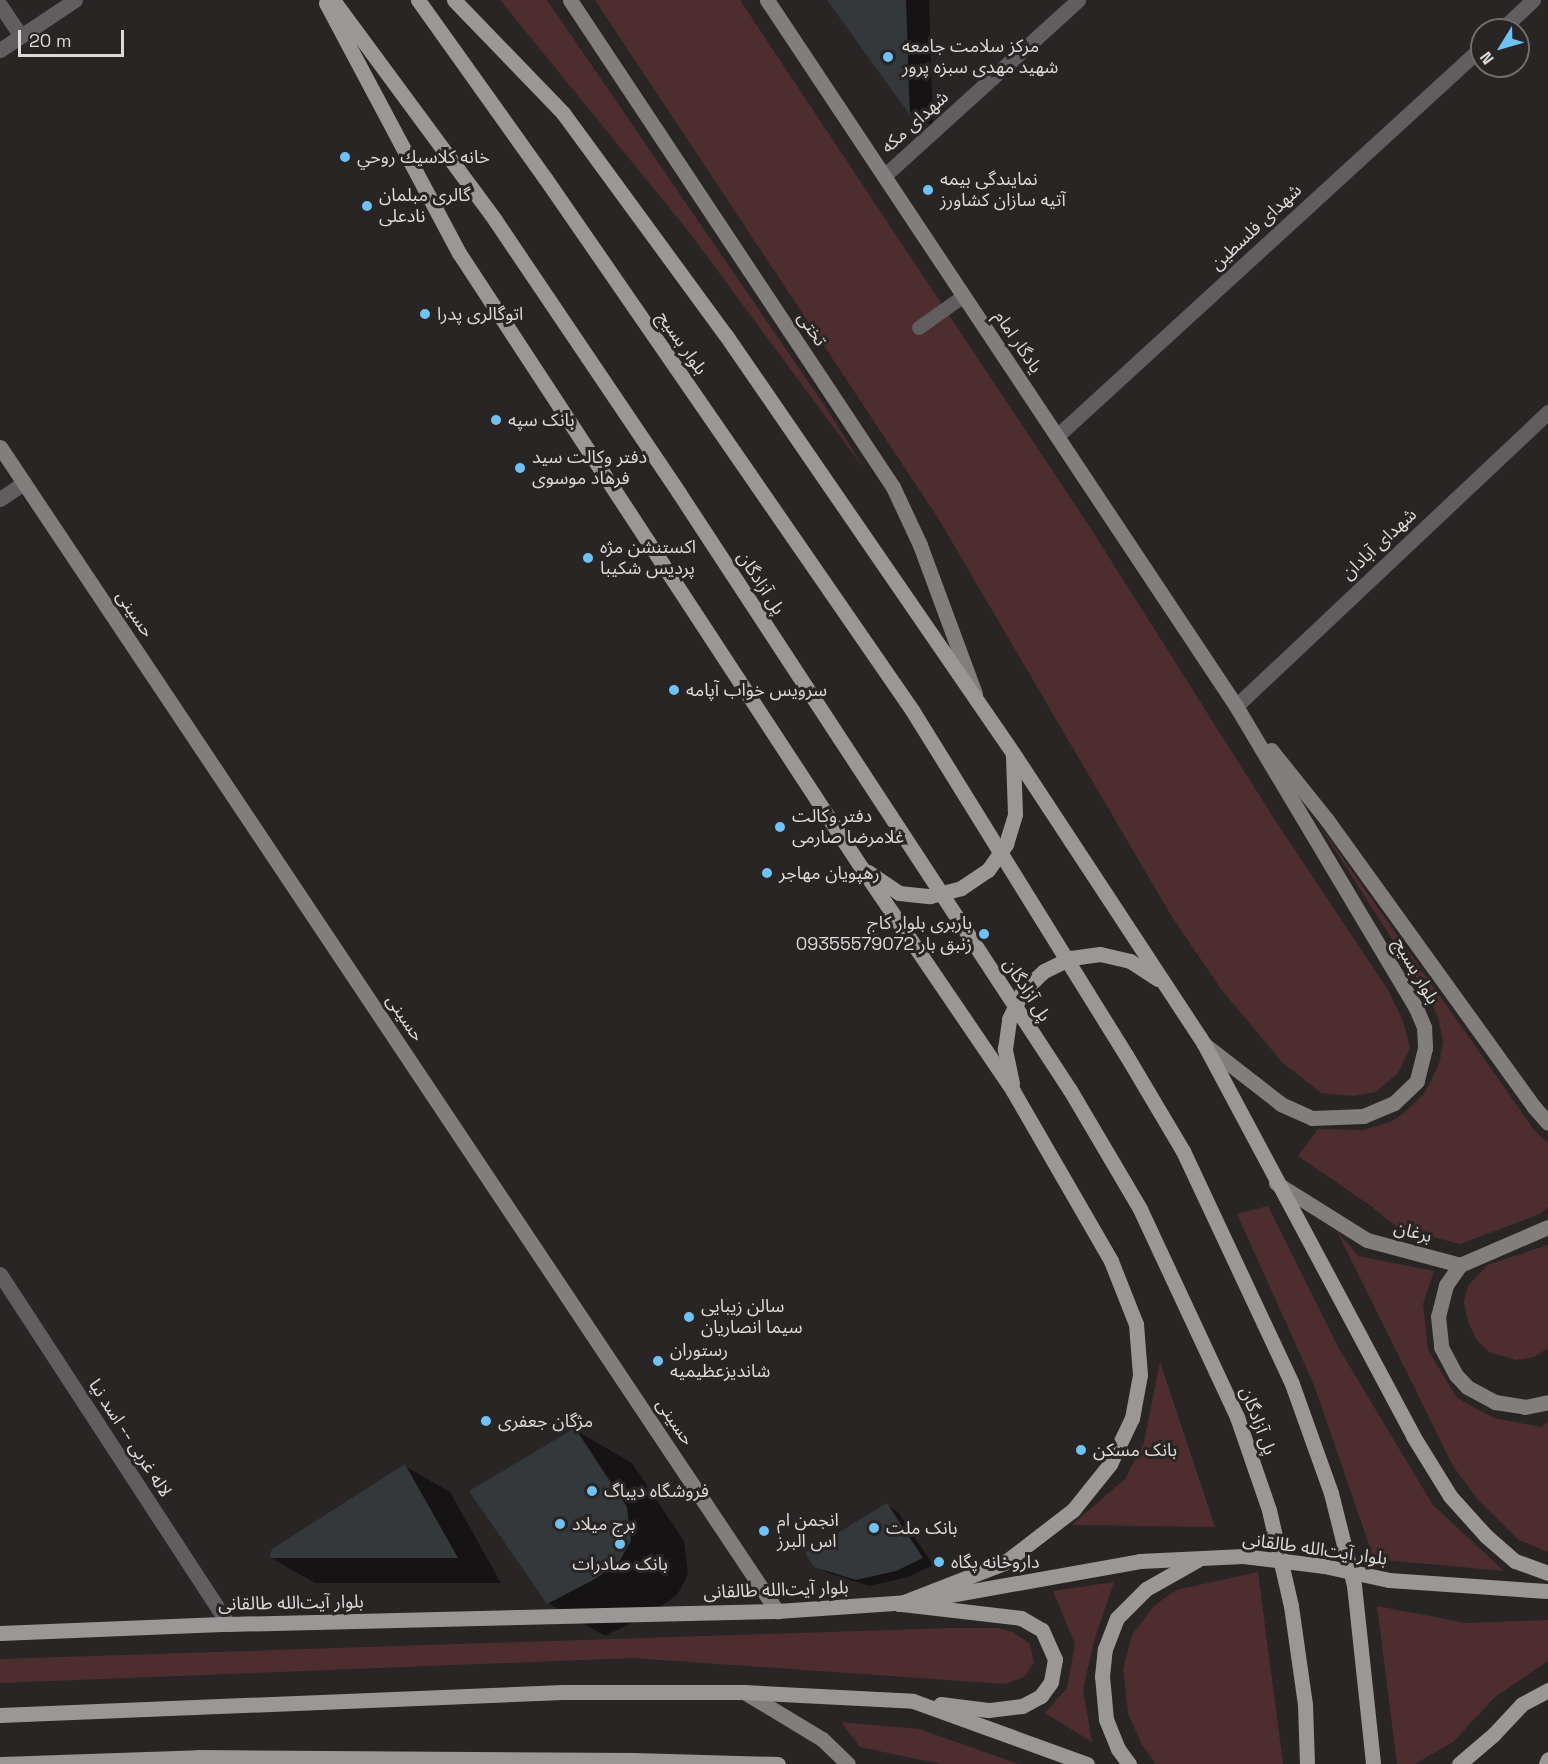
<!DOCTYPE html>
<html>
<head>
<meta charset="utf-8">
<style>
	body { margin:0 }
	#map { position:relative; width:1548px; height:1764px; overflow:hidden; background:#292525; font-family:"Space Grotesk","Noto Sans Arabic",sans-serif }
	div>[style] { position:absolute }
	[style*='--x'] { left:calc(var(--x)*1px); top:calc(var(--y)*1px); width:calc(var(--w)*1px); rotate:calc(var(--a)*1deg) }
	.green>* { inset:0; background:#4e2d30 }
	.shadow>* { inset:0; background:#0007 }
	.building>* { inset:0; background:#34383a }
	.lane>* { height:14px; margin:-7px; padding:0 7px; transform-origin:7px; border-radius:7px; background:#615e5f }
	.street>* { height:15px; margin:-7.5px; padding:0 7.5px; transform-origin:7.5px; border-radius:7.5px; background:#615e5f }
	.secondary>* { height:15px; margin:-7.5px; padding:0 7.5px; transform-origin:7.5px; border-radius:7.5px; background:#827e7e }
	.primary>* { height:15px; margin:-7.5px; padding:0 7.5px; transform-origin:7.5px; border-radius:7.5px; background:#9b9797 }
	.dots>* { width:16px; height:16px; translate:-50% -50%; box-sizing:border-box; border:3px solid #292525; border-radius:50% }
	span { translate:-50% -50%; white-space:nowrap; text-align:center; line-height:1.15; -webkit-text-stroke:6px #292525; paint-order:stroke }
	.poi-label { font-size:18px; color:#dcd9d9 }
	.left { translate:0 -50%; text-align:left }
	.right { translate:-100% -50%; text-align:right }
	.street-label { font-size:18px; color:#dcd9d9 }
	.north { position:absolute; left:1470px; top:18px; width:60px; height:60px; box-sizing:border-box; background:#292525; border:2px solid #716d6d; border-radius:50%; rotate:233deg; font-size:16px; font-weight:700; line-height:24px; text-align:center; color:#dcd9d9 }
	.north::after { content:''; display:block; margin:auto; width:21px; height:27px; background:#70c1f4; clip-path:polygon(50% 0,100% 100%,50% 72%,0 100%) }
	.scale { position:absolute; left:18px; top:30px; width:106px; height:27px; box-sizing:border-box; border:3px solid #dcd9d9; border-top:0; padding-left:8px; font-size:18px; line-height:21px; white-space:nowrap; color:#dcd9d9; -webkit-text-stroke:4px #292525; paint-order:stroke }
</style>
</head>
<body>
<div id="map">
	<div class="green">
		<i style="clip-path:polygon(500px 0,547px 0,831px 415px,865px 470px,689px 232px)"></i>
		<i style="clip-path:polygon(595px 0,740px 0,1093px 532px,1273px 817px,1388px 990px,1403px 1021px,1410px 1048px,1398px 1073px,1376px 1092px,1353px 1096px,1321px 1093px,1282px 1062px,1221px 989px,1172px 917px,938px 518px)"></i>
		<i style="clip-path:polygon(1316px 820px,1535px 1131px,1548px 1143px,1548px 1207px,1540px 1214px,1460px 1244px,1398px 1228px,1371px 1206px,1298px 1156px,1318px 1129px,1364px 1130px,1392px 1121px,1404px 1113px,1423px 1095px,1432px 1079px,1440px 1061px,1443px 1041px,1438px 1017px,1427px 994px)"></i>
		<i style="clip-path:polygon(1268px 1206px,1338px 1347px,1433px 1505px,1504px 1571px,1374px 1559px,1314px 1385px,1237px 1214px)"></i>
		<i style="clip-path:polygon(1337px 1231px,1358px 1256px,1434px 1271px,1423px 1304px,1428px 1350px,1457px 1398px,1494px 1418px,1541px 1427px,1548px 1422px,1548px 1552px,1519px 1540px,1479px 1501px,1453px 1466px)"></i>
		<i style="clip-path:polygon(1548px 1245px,1548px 1348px,1534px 1357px,1516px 1360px,1489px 1352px,1477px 1340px,1468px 1322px,1464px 1301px,1468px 1286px,1487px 1265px)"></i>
		<i style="clip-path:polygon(1160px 1362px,1215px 1527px,1072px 1525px,1125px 1479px,1144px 1442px)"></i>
		<i style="clip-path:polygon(1258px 1572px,1283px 1764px,1156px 1764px,1141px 1743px,1128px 1713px,1123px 1669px,1132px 1635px,1154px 1606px,1176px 1590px)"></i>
		<i style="clip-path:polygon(1114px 1582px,1094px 1641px,1083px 1690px,1092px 1742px,1045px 1713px,1067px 1688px,1075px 1644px,1053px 1591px)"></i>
		<i style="clip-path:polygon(1377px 1606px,1466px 1623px,1548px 1620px,1548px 1661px,1495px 1697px,1453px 1742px,1415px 1764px,1397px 1764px)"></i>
		<i style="clip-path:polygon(950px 1628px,998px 1628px,1013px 1632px,1030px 1644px,1034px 1663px,1024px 1677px,1005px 1684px,633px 1658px,0 1683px,0 1659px)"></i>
		<i style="clip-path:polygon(841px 1722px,919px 1729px,1019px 1764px,941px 1764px,860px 1747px)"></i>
	</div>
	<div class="shadow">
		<i style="clip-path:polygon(829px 0,929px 0,933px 126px,911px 113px)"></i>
		<i style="clip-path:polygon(575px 1430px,632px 1463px,684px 1541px,688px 1575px,677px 1595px,653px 1612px,605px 1636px,548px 1603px)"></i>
		<i style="clip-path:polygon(405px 1466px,450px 1492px,501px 1583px,315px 1583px,271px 1558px)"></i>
		<i style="clip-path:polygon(887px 1505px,898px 1512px,933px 1565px,908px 1577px,869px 1586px,828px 1573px,815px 1565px)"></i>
	</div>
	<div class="building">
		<i style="clip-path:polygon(827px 0,906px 0,910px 115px)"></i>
		<i style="clip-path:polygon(575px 1428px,627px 1507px,631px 1541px,619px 1562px,595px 1579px,547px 1604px,469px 1491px)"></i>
		<i style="clip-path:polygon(405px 1464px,458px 1558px,269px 1558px,272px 1549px)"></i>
		<i style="clip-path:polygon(887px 1503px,923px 1558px,896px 1571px,856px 1580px,814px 1567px,805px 1553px)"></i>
	</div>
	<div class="lane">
		<i style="--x:919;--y:328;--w:55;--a:-35.4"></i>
	</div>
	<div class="street">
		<i style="--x:0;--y:5;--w:37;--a:56"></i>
		<i style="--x:1501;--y:30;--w:44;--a:-43.2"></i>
		<i style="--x:0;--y:50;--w:90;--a:-33.7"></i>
		<i style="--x:884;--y:176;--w:262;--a:-42.2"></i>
		<i style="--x:1057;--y:436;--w:576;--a:-42.47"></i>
		<i style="--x:0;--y:499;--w:29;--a:-34"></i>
		<i style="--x:1236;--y:706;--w:429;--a:-43.3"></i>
		<i style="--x:0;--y:1274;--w:418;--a:56.9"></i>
	</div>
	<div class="secondary">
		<i style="--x:570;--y:0;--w:584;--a:56.45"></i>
		<i style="--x:893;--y:487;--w:64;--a:65"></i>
		<i style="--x:920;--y:545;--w:159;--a:69.7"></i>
		<i style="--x:767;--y:0;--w:848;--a:56.4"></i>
		<i style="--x:1236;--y:706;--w:352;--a:59.2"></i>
		<i style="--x:1416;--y:1008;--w:21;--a:67"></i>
		<i style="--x:1424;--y:1027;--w:21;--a:87"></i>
		<i style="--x:1425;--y:1048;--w:34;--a:104"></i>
		<i style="--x:1417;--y:1081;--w:32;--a:136"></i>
		<i style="--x:1394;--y:1103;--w:33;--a:157"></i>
		<i style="--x:1364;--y:1116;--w:52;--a:177.8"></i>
		<i style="--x:1312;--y:1118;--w:34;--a:-156"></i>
		<i style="--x:1281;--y:1104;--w:98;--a:-142.1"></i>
		<i style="--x:0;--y:447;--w:1400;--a:56.28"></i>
		<i style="--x:1271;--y:750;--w:90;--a:51.3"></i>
		<i style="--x:1327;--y:820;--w:354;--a:54.2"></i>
		<i style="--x:1534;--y:1107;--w:21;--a:49"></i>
		<i style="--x:1276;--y:1183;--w:107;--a:32.1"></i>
		<i style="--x:1367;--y:1240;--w:96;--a:15"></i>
		<i style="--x:1460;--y:1265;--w:96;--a:-23.4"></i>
		<i style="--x:1460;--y:1265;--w:24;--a:125"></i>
		<i style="--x:1446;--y:1285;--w:32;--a:104"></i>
		<i style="--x:1438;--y:1316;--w:31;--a:84"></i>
		<i style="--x:1441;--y:1347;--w:32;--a:62"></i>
		<i style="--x:1456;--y:1375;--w:16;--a:47"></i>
		<i style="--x:1467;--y:1387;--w:32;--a:28"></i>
		<i style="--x:1495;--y:1402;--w:30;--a:9"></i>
		<i style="--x:1525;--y:1407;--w:24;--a:-12"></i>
		<i style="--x:744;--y:1692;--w:91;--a:31.1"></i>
		<i style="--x:822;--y:1739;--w:36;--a:44"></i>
	</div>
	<div class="primary">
		<i style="--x:333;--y:0;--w:273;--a:53.6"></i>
		<i style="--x:495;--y:220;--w:329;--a:56"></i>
		<i style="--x:679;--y:493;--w:714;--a:56.78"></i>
		<i style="--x:1070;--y:1090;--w:138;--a:59.5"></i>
		<i style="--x:1140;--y:1209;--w:230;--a:65"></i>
		<i style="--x:1237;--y:1417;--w:98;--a:71"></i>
		<i style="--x:1269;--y:1510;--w:98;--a:77.1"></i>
		<i style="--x:1291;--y:1606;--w:99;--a:81.9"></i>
		<i style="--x:1305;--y:1704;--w:60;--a:88.1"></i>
		<i style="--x:418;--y:0;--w:219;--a:54.5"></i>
		<i style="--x:545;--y:178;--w:646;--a:55.4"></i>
		<i style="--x:912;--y:710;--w:406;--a:58.2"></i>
		<i style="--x:1126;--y:1055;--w:112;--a:59.3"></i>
		<i style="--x:1183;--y:1151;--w:257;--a:64.9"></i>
		<i style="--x:1292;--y:1384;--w:116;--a:70.3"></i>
		<i style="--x:1331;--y:1493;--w:95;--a:76"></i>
		<i style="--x:1354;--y:1585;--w:180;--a:83.9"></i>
		<i style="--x:454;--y:0;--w:157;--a:46"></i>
		<i style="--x:563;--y:113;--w:274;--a:53.8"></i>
		<i style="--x:725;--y:334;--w:508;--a:55.5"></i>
		<i style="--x:1013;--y:753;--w:348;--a:56.7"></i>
		<i style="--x:1204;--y:1044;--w:444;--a:61.9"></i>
		<i style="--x:1413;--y:1436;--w:70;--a:58.3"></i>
		<i style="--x:1450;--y:1496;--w:54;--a:48"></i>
		<i style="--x:1486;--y:1536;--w:38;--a:41"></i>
		<i style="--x:1515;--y:1561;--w:35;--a:20"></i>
		<i style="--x:326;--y:3;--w:283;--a:62"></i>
		<i style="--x:459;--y:253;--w:734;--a:56.79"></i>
		<i style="--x:861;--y:867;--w:271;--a:55.8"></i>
		<i style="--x:1013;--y:1091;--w:196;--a:60"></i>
		<i style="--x:1111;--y:1261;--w:68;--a:68.4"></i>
		<i style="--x:1136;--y:1324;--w:51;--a:85.5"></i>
		<i style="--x:1140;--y:1375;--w:44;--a:100.5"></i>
		<i style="--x:1132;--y:1418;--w:51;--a:115.6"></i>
		<i style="--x:1110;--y:1464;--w:59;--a:128.8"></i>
		<i style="--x:1073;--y:1510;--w:87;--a:142.5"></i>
		<i style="--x:1004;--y:1563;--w:113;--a:158.7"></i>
		<i style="--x:868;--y:872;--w:37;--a:34"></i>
		<i style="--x:899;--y:893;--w:31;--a:6"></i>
		<i style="--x:930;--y:896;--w:32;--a:-14"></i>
		<i style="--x:961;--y:888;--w:32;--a:-34"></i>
		<i style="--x:988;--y:870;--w:32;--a:-55"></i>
		<i style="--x:1006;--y:844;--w:31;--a:-73"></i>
		<i style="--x:1015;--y:814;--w:58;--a:-92"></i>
		<i style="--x:1012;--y:1083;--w:35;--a:-102"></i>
		<i style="--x:1005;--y:1049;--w:30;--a:-82"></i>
		<i style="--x:1009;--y:1019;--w:30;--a:-64"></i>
		<i style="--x:1022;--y:992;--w:30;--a:-44"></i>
		<i style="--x:1044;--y:971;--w:30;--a:-26"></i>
		<i style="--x:1071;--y:958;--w:29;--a:-8"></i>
		<i style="--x:1100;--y:954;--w:31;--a:13"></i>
		<i style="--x:1130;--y:961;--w:33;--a:33"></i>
		<i style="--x:933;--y:1598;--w:210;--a:-10.1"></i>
		<i style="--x:1140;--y:1561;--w:103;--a:-2.8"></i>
		<i style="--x:1243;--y:1556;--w:82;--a:7"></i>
		<i style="--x:1324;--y:1566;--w:66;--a:12.2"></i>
		<i style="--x:1389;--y:1580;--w:159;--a:4"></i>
		<i style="--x:902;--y:1604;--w:120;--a:6.7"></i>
		<i style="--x:1021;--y:1618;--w:24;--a:30"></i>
		<i style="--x:1042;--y:1630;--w:32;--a:66"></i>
		<i style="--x:1055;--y:1659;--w:23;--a:100"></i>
		<i style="--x:1051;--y:1682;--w:17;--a:126"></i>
		<i style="--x:1041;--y:1696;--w:21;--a:152"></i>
		<i style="--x:1022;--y:1706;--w:34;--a:173"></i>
		<i style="--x:988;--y:1710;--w:48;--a:-172.9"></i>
		<i style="--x:0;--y:1633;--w:228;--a:-2.3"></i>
		<i style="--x:228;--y:1624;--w:549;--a:-1.36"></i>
		<i style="--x:777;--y:1611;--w:132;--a:-3.9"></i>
		<i style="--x:0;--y:1715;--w:563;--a:-2.34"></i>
		<i style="--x:563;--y:1692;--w:181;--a:0"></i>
		<i style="--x:744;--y:1692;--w:169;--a:3"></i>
		<i style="--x:913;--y:1701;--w:185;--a:19.9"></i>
		<i style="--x:1;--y:1764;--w:197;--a:-2"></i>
		<i style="--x:198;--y:1757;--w:435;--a:0.4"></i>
		<i style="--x:633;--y:1760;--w:145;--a:1.6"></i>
		<i style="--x:1129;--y:1764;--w:19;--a:-126"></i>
		<i style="--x:1118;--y:1749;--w:32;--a:-112"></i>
		<i style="--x:1106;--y:1719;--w:43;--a:-95.3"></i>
		<i style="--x:1102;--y:1676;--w:27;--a:-84"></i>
		<i style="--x:1105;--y:1649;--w:33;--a:-69"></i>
		<i style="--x:1117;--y:1618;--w:41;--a:-45"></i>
		<i style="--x:1146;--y:1589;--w:59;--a:-29.6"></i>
		<i style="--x:1459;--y:1764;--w:45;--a:-40.5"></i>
		<i style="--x:1493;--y:1735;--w:42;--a:-46.9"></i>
		<i style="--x:1522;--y:1704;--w:30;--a:-28"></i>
		<i style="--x:1546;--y:1764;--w:5;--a:-68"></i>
	</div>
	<div class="dots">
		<i style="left:888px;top:57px;background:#70c1f4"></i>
		<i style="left:345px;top:157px;background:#70c1f4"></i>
		<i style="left:928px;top:190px;background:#70c1f4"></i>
		<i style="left:367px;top:206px;background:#70c1f4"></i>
		<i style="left:425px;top:314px;background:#70c1f4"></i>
		<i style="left:496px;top:420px;background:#70c1f4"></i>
		<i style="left:520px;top:468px;background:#70c1f4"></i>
		<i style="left:588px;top:558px;background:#70c1f4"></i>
		<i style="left:674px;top:690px;background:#70c1f4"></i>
		<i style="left:780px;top:827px;background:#70c1f4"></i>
		<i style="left:767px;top:873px;background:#70c1f4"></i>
		<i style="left:984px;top:934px;background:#70c1f4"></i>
		<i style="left:689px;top:1317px;background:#70c1f4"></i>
		<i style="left:658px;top:1361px;background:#70c1f4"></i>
		<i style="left:486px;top:1421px;background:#70c1f4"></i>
		<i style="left:1081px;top:1450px;background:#70c1f4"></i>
		<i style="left:592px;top:1491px;background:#70c1f4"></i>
		<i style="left:560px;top:1524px;background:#70c1f4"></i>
		<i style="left:874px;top:1528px;background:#70c1f4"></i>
		<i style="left:764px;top:1531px;background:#70c1f4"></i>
		<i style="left:620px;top:1544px;background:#70c1f4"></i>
		<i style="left:939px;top:1562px;background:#70c1f4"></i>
	</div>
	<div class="poi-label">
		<span class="left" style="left:902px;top:57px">مرکز سلامت جامعه<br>شهید مهدی سبزه پرور</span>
		<span class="left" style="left:357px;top:157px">خانه كلاسيك روحي</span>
		<span class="left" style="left:940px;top:190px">نمایندگی بیمه<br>آتیه سازان کشاورز</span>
		<span class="left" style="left:379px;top:206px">گالری مبلمان<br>نادعلی</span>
		<span class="left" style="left:437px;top:314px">اتوگالری پدرا</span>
		<span class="left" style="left:508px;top:420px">بانک سپه</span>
		<span class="left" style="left:532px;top:468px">دفتر وکالت سید<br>فرهاد موسوی</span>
		<span class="left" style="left:600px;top:558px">اکستنشن مژه<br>پردیس شکیبا</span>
		<span class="left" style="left:686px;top:690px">سرویس خواب آپامه</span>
		<span class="left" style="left:792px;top:827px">دفتر وکالت<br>غلامرضا صارمی</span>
		<span class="left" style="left:779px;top:873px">رهپویان مهاجر</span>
		<span class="right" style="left:972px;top:934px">باربری بلوار کاج<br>زنبق بار 09355579072</span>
		<span class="left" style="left:701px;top:1317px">سالن زیبایی<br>سیما انصاریان</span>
		<span class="left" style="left:670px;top:1361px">رستوران<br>شاندیزعظیمیه</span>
		<span class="left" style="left:498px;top:1421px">مژگان جعفری</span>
		<span class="left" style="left:1093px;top:1450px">بانک مسکن</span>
		<span class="left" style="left:604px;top:1491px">فروشگاه دیباگ</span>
		<span class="left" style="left:777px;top:1531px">انجمن ام<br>اس البرز</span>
		<span class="left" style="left:572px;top:1524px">برج میلاد</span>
		<span class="left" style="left:886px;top:1528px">بانک ملت</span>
		<span class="left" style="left:951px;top:1562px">داروخانه پگاه</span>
		<span style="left:620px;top:1564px">بانک صادرات</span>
	</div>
	<div class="street-label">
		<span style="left:915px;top:122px;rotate:-42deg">شهدای مکه</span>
		<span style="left:1256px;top:227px;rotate:-43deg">شهدای فلسطین</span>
		<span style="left:812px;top:329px;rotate:56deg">تختی</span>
		<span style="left:1018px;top:342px;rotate:56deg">یادگار امام</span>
		<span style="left:682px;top:343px;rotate:55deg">بلوار بسیج</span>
		<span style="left:1379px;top:544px;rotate:-43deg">شهدای آبادان</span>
		<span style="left:761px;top:583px;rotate:57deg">پل آزادگان</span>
		<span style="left:135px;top:614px;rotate:56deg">حسینی</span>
		<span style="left:1416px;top:971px;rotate:60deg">بلوار بسیج</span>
		<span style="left:1027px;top:990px;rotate:57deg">پل آزادگان</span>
		<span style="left:405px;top:1018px;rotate:56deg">حسینی</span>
		<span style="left:1413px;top:1232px;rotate:15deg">برغان</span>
		<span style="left:1258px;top:1421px;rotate:69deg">پل آزادگان</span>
		<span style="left:675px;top:1422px;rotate:56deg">حسینی</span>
		<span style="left:130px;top:1438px;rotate:57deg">لاله غربی -- اسد نیا</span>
		<span style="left:1315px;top:1549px;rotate:8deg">بلوار آیت‌الله طالقانی</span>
		<span style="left:776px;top:1590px;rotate:-2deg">بلوار آیت‌الله طالقانی</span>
		<span style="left:291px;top:1603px;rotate:-1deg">بلوار آیت‌الله طالقانی</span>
	</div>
	<div class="north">N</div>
	<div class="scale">20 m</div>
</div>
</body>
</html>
